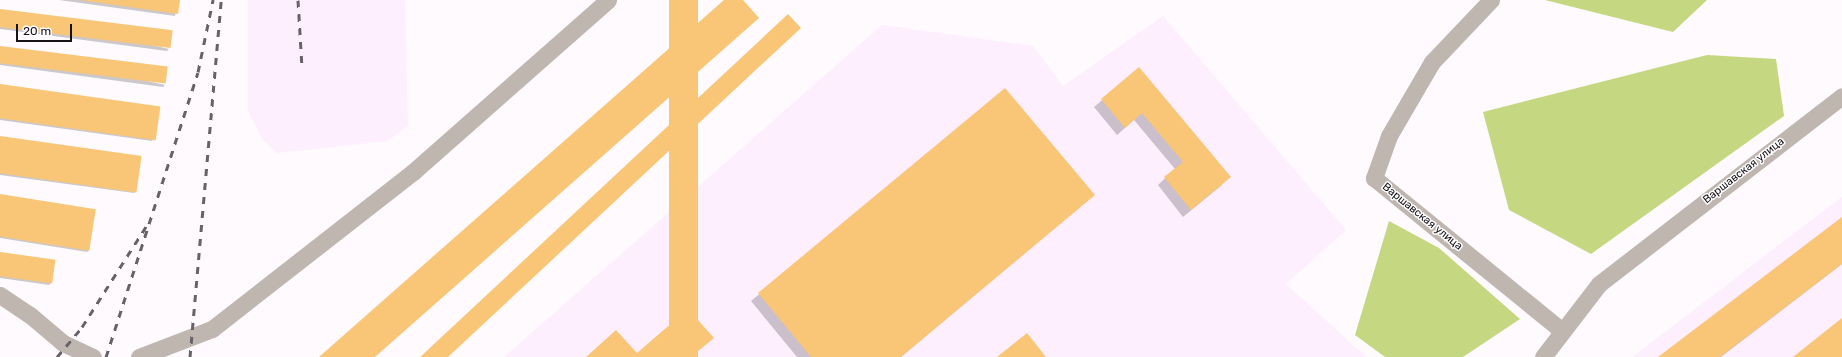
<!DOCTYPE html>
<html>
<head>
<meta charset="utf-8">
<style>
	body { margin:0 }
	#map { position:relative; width:1842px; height:357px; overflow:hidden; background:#fefafe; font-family:Rubik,sans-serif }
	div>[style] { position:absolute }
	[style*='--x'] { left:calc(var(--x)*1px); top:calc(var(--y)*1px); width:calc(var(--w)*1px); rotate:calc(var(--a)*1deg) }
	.built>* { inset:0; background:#fdeffe }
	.forest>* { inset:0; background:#c5d780 }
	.shadow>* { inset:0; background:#0003 }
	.building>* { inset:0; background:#f8c676; transform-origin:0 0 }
	.minor>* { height:17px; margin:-8.5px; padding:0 8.5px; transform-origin:8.5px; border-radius:8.5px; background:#c0b6b0 }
	.rail>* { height:3px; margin-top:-1.5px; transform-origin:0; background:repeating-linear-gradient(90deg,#676268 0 7px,transparent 0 14px) }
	span { translate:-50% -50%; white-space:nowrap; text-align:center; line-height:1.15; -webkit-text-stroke:3px #fff; paint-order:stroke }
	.street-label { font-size:11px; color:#171118 }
	.scale { position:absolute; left:16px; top:24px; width:56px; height:18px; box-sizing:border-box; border:2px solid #171118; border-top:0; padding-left:5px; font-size:12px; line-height:14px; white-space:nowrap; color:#171118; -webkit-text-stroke:3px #fff; paint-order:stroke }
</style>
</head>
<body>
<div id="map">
	<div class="built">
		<i style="clip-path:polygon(248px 0,405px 0,408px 126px,387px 141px,277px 153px,263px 140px,248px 111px)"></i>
		<i style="clip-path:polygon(1163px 16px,1346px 230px,1286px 284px,1366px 357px,504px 357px,882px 25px,1033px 46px,1063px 86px)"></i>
		<i style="clip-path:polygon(1842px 197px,1842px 357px,1632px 357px)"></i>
	</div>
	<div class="forest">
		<i style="clip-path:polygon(1545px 0,1707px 0,1673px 32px)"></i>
		<i style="clip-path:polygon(1707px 55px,1776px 59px,1784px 116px,1591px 254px,1509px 210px,1483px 112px)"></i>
		<i style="clip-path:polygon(1389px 221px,1439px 248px,1520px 319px,1463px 357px,1385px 357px,1355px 335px)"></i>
	</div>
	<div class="shadow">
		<i style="clip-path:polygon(59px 0,178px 0,175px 16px)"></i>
		<i style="clip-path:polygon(0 10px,169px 49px,167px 51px,0 29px)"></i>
		<i style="clip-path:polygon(0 47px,165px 85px,163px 87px,0 65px)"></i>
		<i style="clip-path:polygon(1139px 69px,1222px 185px,1183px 217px,1158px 185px,1175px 169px,1134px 120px,1117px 135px,1094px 107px)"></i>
		<i style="clip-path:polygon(0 85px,154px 139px,152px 141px,0 120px)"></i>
		<i style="clip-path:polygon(1005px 89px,1094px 195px,901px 357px,797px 357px,751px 301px)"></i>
		<i style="clip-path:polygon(0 137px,136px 191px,134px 193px,0 175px)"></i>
		<i style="clip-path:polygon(0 195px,89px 250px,87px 252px,0 238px)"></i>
		<i style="clip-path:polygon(1842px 218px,1842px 264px,1721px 357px,1660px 357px)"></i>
		<i style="clip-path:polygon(0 253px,51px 283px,49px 285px,0 278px)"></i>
	</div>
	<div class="building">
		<i style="clip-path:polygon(80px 0,180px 0,178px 14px)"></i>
		<i style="left:669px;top:0;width:29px;height:535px"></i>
		<i style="clip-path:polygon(724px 0,743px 0,759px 18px,375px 357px,319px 357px)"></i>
		<i style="left:0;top:9px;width:174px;height:18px;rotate:7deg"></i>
		<i style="left:788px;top:14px;width:19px;height:513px;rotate:47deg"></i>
		<i style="left:0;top:46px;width:169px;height:17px;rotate:7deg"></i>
		<i style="clip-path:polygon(1139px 67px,1231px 177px,1191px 210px,1164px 177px,1183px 162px,1142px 113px,1125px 128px,1101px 99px)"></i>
		<i style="left:0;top:84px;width:162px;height:34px;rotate:8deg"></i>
		<i style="clip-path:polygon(1005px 88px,1095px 195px,901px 357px,811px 357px,758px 293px)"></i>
		<i style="left:0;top:136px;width:143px;height:37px;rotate:8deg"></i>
		<i style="left:0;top:194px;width:97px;height:42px;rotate:9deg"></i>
		<i style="clip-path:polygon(1842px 217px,1842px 264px,1720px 357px,1658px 357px)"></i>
		<i style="left:0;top:252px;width:56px;height:24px;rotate:8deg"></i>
		<i style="clip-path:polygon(688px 309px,714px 338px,691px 357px,586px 357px,616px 330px,637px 353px)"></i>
		<i style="clip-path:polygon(1842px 318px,1842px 357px,1793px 357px)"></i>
		<i style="clip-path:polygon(1027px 333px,1046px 357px,997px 357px)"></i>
	</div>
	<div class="minor">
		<i style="--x:1491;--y:0;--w:86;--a:133.6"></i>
		<i style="--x:1432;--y:62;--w:86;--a:120.2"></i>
		<i style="--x:1389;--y:136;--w:45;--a:109.7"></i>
		<i style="--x:1374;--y:178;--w:242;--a:39.1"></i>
		<i style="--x:0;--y:295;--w:36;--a:34"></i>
		<i style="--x:30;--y:315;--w:43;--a:40.3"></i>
		<i style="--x:63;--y:343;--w:33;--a:25"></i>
		<i style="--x:139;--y:357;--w:78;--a:-21"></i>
		<i style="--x:212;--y:329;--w:255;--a:-38"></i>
		<i style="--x:413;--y:172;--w:260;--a:-41.4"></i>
		<i style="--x:1543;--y:357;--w:92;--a:-52.5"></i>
		<i style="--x:1599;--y:284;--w:307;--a:-37.7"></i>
	</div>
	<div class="rail">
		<i style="--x:298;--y:0;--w:67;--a:86.6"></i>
		<i style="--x:57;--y:357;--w:39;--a:-50"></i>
		<i style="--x:82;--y:327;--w:121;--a:-57.5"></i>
		<i style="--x:106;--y:357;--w:299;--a:-72.1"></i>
		<i style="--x:198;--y:72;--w:74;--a:-78.2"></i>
		<i style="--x:190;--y:357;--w:358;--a:-85"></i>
	</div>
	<div class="street-label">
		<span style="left:1744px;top:171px;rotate:-38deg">Варшавская улица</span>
		<span style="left:1422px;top:217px;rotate:39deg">Варшавская улица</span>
	</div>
	<div class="scale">20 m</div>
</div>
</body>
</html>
